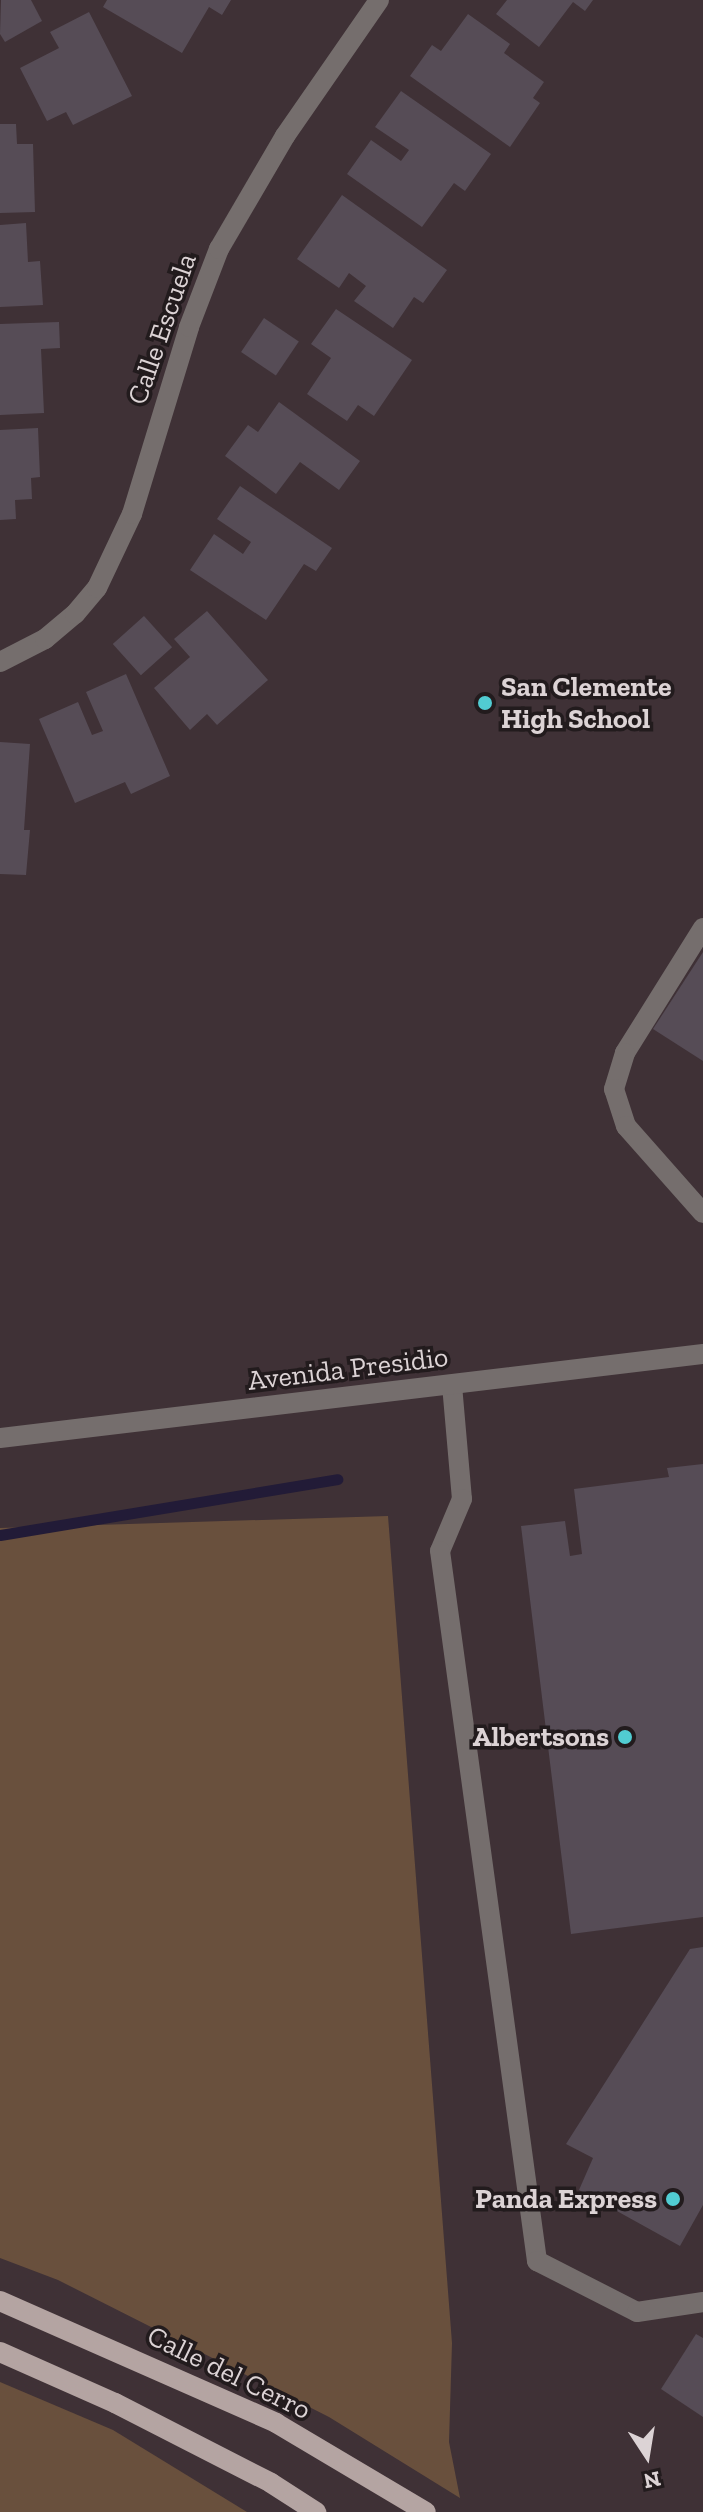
<!DOCTYPE html>
<html>
<head>
<meta charset="utf-8">
<style>
	body { margin:0 }
	#map { position:relative; width:703px; height:2512px; overflow:hidden; background:#3f3136; font-family:"Zilla Slab",serif }
	div>[style] { position:absolute }
	[style*='--x'] { left:calc(var(--x)*1px); top:calc(var(--y)*1px); width:calc(var(--w)*1px); rotate:calc(var(--a)*1deg) }
	.green>* { inset:0; background:#69503d }
	.stream>* { height:11px; margin:-5.5px; padding:0 5.5px; transform-origin:5.5px; border-radius:5.5px; background:#221b37 }
	.building>* { inset:0; background:#564c56; transform-origin:0 0 }
	.minor>* { height:20px; margin:-10px; padding:0 10px; transform-origin:10px; border-radius:10px; background:#756e6d }
	.major>* { height:20px; margin:-10px; padding:0 10px; transform-origin:10px; border-radius:10px; background:#b4a4a2 }
	.dots>* { width:22px; height:22px; translate:-50% -50%; box-sizing:border-box; border:4px solid #221b1d; border-radius:50% }
	span { translate:-50% -50%; white-space:nowrap; text-align:center; line-height:1.15; -webkit-text-stroke:7px #221b1d; paint-order:stroke }
	.street-label { font-size:28px; color:#dcd3d5 }
	.poi-label { font-size:28px; color:#dcd3d5; font-weight:700 }
	.left { translate:0 -50%; text-align:left }
	.right { translate:-100% -50%; text-align:right }
	.north { position:absolute; left:607px; top:2416px; width:80px; height:80px; -webkit-text-stroke:6px #221b1d; paint-order:stroke; rotate:168deg; font-size:22px; font-weight:700; line-height:32px; text-align:center; color:#dcd3d5 }
	.north::after { content:''; display:block; margin:auto; width:28px; height:36px; background:#dcd3d5; clip-path:polygon(50% 0,100% 100%,50% 72%,0 100%) }
</style>
</head>
<body>
<div id="map">
	<div class="green">
		<i style="clip-path:polygon(388px 1516px,452px 2343px,449px 2442px,460px 2498px,329px 2417px,58px 2280px,0 2258px,0 1528px)"></i>
		<i style="clip-path:polygon(0 2382px,113px 2430px,247px 2512px,0 2512px)"></i>
	</div>
	<div class="stream">
		<i style="--x:0;--y:1535;--w:342;--a:-9.4"></i>
	</div>
	<div class="building">
		<i style="clip-path:polygon(1px 0,31px 0,42px 21px,5px 42px,0 34px)"></i>
		<i style="clip-path:polygon(107px 0,231px 0,222px 15px,209px 7px,182px 53px,103px 7px)"></i>
		<i style="clip-path:polygon(507px 0,593px 0,585px 11px,573px 2px,539px 47px,496px 14px)"></i>
		<i style="clip-path:polygon(89px 12px,132px 96px,73px 125px,66px 112px,47px 121px,20px 68px,59px 48px,50px 32px)"></i>
		<i style="clip-path:polygon(468px 14px,510px 44px,504px 53px,544px 82px,533px 98px,540px 103px,510px 147px,410px 76px,432px 45px,441px 51px)"></i>
		<i style="clip-path:polygon(401px 91px,491px 154px,465px 191px,454px 183px,422px 227px,347px 174px,371px 140px,401px 161px,409px 150px,375px 127px)"></i>
		<i style="clip-path:polygon(0 124px,16px 124px,17px 144px,33px 144px,35px 212px,0 213px)"></i>
		<i style="clip-path:polygon(342px 195px,447px 270px,423px 303px,414px 297px,393px 328px,354px 301px,366px 286px,349px 273px,339px 288px,297px 259px)"></i>
		<i style="clip-path:polygon(26px 223px,28px 262px,40px 261px,43px 305px,0 307px,0 225px)"></i>
		<i style="clip-path:polygon(336px 309px,412px 360px,374px 416px,358px 405px,347px 421px,307px 394px,331px 358px,311px 344px)"></i>
		<i style="left:264px;top:318px;width:42px;height:41px;rotate:34deg"></i>
		<i style="clip-path:polygon(59px 322px,60px 348px,41px 349px,44px 413px,0 415px,0 324px)"></i>
		<i style="clip-path:polygon(279px 402px,360px 461px,339px 490px,300px 462px,276px 494px,225px 456px,248px 425px,258px 432px)"></i>
		<i style="clip-path:polygon(38px 428px,40px 477px,31px 478px,32px 499px,15px 500px,16px 519px,0 520px,0 430px)"></i>
		<i style="clip-path:polygon(240px 486px,332px 548px,316px 571px,304px 564px,266px 620px,190px 570px,214px 534px,243px 554px,251px 542px,217px 519px)"></i>
		<i style="clip-path:polygon(207px 611px,268px 680px,217px 725px,207px 714px,190px 730px,154px 688px,190px 657px,174px 639px)"></i>
		<i style="left:144px;top:616px;width:42px;height:42px;rotate:48deg"></i>
		<i style="clip-path:polygon(126px 674px,170px 776px,131px 794px,125px 782px,75px 803px,39px 719px,78px 702px,92px 735px,103px 731px,86px 692px)"></i>
		<i style="clip-path:polygon(0 742px,30px 744px,24px 830px,30px 830px,26px 875px,0 874px)"></i>
		<i style="clip-path:polygon(703px 952px,703px 1061px,653px 1029px)"></i>
		<i style="clip-path:polygon(703px 1464px,703px 1917px,571px 1934px,521px 1526px,565px 1521px,570px 1556px,582px 1554px,574px 1489px,669px 1477px,667px 1468px)"></i>
		<i style="clip-path:polygon(703px 1947px,703px 2205px,680px 2246px,579px 2190px,593px 2158px,566px 2144px,690px 1949px)"></i>
		<i style="clip-path:polygon(696px 2334px,703px 2338px,703px 2417px,661px 2389px)"></i>
	</div>
	<div class="minor">
		<i style="--x:0;--y:662;--w:51;--a:-27.1"></i>
		<i style="--x:45;--y:639;--w:39;--a:-40"></i>
		<i style="--x:75;--y:614;--w:34;--a:-50"></i>
		<i style="--x:97;--y:588;--w:82;--a:-64.7"></i>
		<i style="--x:132;--y:514;--w:195;--a:-73"></i>
		<i style="--x:189;--y:327;--w:84;--a:-69"></i>
		<i style="--x:219;--y:249;--w:131;--a:-59.7"></i>
		<i style="--x:285;--y:136;--w:165;--a:-55.3"></i>
		<i style="--x:703;--y:928;--w:147;--a:122"></i>
		<i style="--x:625;--y:1053;--w:38;--a:107"></i>
		<i style="--x:614;--y:1089;--w:39;--a:72"></i>
		<i style="--x:626;--y:1126;--w:116;--a:48.5"></i>
		<i style="--x:452;--y:1385;--w:114;--a:85"></i>
		<i style="--x:462;--y:1499;--w:56;--a:112.9"></i>
		<i style="--x:440;--y:1551;--w:717;--a:82.22"></i>
		<i style="--x:537;--y:2261;--w:112;--a:27"></i>
		<i style="--x:637;--y:2312;--w:67;--a:-8.6"></i>
		<i style="--x:0;--y:1438;--w:708;--a:-6.81"></i>
	</div>
	<div class="major">
		<i style="--x:0;--y:2301;--w:302;--a:23.8"></i>
		<i style="--x:276;--y:2423;--w:174;--a:30.7"></i>
		<i style="--x:0;--y:2352;--w:126;--a:23.9"></i>
		<i style="--x:115;--y:2403;--w:175;--a:27.1"></i>
		<i style="--x:271;--y:2483;--w:54;--a:32.8"></i>
	</div>
	<div class="dots">
		<i style="left:485px;top:703px;background:#51ccd2"></i>
		<i style="left:625px;top:1737px;background:#51ccd2"></i>
		<i style="left:673px;top:2199px;background:#51ccd2"></i>
	</div>
	<div class="street-label">
		<span style="left:162px;top:329px;rotate:-71deg">Calle Escuela</span>
		<span style="left:348px;top:1369px;rotate:-7deg">Avenida Presidio</span>
		<span style="left:229px;top:2373px;rotate:26deg">Calle del Cerro</span>
	</div>
	<div class="poi-label">
		<span class="left" style="left:501px;top:703px">San Clemente<br>High School</span>
		<span class="right" style="left:609px;top:1737px">Albertsons</span>
		<span class="right" style="left:657px;top:2199px">Panda Express</span>
	</div>
	<div class="north">N</div>
</div>
</body>
</html>
